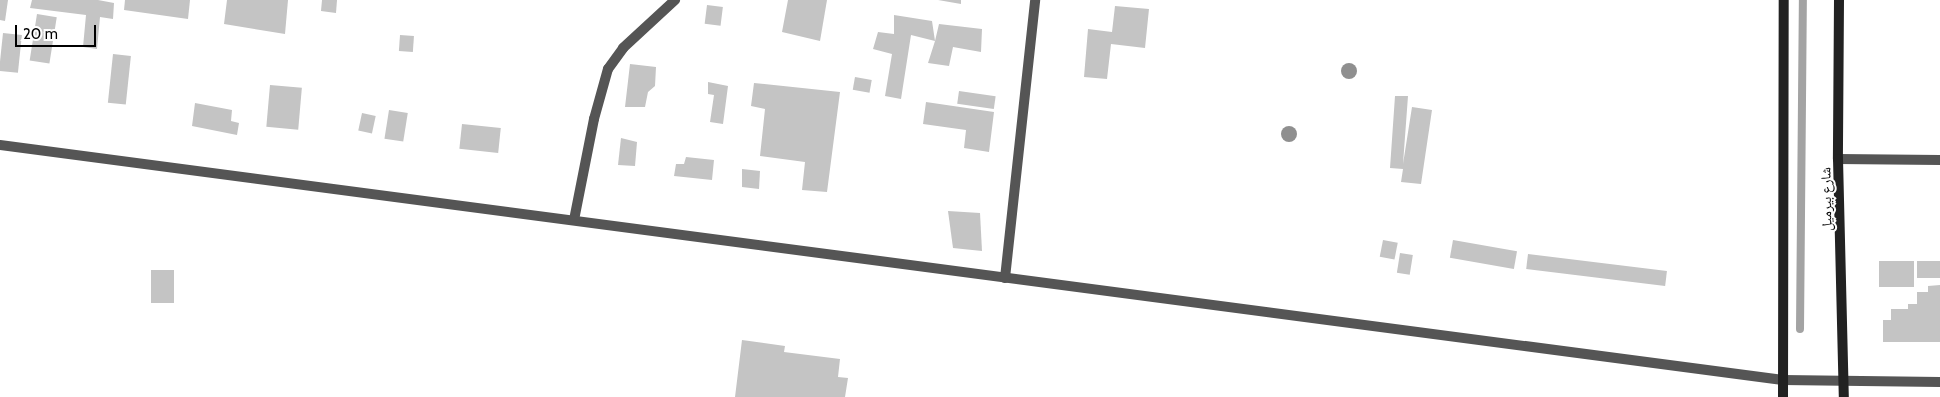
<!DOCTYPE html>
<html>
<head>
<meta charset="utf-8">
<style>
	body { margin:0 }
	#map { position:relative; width:1940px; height:397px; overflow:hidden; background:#fff; font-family:Cabin,"Noto Naskh Arabic",sans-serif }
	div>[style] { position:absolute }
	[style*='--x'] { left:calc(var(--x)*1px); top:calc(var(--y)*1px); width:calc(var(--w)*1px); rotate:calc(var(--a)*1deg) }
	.stream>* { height:8px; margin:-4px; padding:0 4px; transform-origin:4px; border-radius:4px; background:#a3a3a3 }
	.building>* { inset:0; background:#c4c4c4; transform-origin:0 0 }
	.street>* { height:10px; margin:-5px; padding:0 5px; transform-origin:5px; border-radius:5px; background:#555 }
	.secondary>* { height:10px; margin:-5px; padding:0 5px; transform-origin:5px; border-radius:5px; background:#222 }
	.trees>* { width:16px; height:16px; margin:-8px; border-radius:50%; background:#8f8f8f }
	span { translate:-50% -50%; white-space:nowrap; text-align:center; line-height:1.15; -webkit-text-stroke:4px #fff; paint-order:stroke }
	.street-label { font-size:14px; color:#000 }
	.scale { position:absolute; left:15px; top:25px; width:81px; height:22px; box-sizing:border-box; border:2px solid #000; border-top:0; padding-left:6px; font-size:15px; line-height:18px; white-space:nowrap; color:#000; -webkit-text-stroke:4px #fff; paint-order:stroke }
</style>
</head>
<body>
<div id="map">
	<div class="stream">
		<i style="--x:1800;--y:329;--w:329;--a:-89.5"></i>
	</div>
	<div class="building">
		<i style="clip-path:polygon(0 0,8px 0,5px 21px,0 20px)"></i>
		<i style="clip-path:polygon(32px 0,98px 0,114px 3px,113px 19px,100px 17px,97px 49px,83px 47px,86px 15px,30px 8px)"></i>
		<i style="clip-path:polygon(125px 0,190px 0,188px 19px,124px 10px)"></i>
		<i style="clip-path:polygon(227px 0,288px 0,285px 34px,224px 24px)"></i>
		<i style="clip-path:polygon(322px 0,337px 0,336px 13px,321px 11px)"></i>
		<i style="clip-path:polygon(788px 0,827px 0,820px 41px,782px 32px)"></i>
		<i style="clip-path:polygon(938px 0,961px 0,961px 4px)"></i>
		<i style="left:707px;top:5px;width:16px;height:19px;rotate:7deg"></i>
		<i style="clip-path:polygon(1115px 6px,1149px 9px,1145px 48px,1111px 44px,1107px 79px,1084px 77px,1088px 29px,1112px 32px)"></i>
		<i style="left:37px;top:14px;width:20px;height:47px;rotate:9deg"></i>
		<i style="clip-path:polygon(894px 15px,932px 21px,935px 41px,939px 24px,982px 29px,981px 52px,953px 47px,949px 66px,928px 63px,935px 41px,911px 35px,901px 99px,885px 96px,892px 54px,873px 49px,878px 32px,894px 34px)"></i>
		<i style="left:3px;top:33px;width:19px;height:38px;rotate:6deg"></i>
		<i style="left:400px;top:35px;width:14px;height:16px;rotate:4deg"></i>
		<i style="left:113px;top:54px;width:18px;height:49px;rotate:6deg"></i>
		<i style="clip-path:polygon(630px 64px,656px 67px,655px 86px,648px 92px,645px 107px,625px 107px)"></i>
		<i style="left:855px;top:77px;width:17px;height:13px;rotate:10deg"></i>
		<i style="clip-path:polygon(708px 82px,728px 86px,723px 124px,710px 122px,714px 95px,708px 94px)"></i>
		<i style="clip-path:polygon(754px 83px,840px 92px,827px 192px,802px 190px,805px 162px,760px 156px,765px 109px,751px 106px)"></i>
		<i style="left:270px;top:85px;width:32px;height:42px;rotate:5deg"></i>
		<i style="left:959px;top:91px;width:37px;height:13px;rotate:8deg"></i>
		<i style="clip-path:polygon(1395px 96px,1408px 96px,1403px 164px,1412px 107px,1432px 110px,1421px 184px,1401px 182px,1403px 169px,1390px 168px)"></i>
		<i style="clip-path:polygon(926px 102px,994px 112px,989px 152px,964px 148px,966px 130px,923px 124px)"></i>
		<i style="clip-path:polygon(195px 103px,232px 110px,231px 121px,239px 123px,237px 135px,192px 126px)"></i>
		<i style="left:389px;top:110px;width:19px;height:29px;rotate:9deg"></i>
		<i style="left:362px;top:113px;width:14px;height:18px;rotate:12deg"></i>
		<i style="left:462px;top:124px;width:39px;height:25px;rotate:6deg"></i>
		<i style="clip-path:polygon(621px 138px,637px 142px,635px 166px,618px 165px)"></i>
		<i style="clip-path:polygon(686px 157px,714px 160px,712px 180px,674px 176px,676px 164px,684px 164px)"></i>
		<i style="clip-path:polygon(742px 169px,760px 171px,759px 189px,742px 187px)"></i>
		<i style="clip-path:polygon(948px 211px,980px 213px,982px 251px,953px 248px)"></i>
		<i style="left:1383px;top:240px;width:15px;height:17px;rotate:11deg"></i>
		<i style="left:1453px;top:240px;width:65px;height:18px;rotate:10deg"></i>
		<i style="left:1400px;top:253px;width:13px;height:20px;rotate:9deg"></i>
		<i style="left:1528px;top:254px;width:140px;height:15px;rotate:7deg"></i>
		<i style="left:1879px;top:261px;width:35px;height:26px"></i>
		<i style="left:1940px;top:261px;width:17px;height:23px;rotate:90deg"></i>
		<i style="left:151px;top:270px;width:23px;height:33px"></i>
		<i style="clip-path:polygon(1940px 285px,1940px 342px,1883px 342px,1883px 320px,1891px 320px,1891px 309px,1908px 309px,1908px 304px,1917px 304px,1917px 292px,1928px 292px,1928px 286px)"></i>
		<i style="clip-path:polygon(742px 340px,785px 346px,784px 352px,840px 359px,838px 377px,848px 378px,845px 397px,735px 397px)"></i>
	</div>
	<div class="street">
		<i style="--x:0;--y:145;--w:1798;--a:7.51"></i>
		<i style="--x:1783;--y:380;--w:157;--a:0.7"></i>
		<i style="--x:1838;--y:159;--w:102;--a:0.6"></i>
		<i style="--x:574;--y:220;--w:103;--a:-78.8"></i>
		<i style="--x:594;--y:119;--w:52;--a:-74.4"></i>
		<i style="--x:608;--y:69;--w:26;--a:-54"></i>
		<i style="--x:623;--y:48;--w:71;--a:-42.7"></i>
		<i style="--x:1005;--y:278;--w:280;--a:-83.8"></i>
	</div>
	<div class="secondary">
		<i style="--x:1839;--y:0;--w:159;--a:90.4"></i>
		<i style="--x:1838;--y:159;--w:238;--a:88.6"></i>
		<i style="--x:1783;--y:397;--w:397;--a:-89.9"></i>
	</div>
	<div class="trees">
		<i style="left:1349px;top:71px"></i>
		<i style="left:1289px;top:134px"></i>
	</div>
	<div class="street-label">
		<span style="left:1826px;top:199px;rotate:-91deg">شارع بيرميل</span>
	</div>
	<div class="scale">20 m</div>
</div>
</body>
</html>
